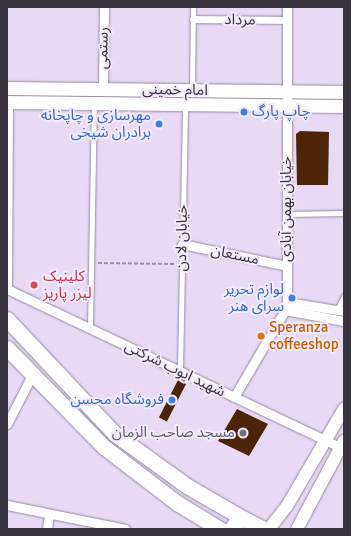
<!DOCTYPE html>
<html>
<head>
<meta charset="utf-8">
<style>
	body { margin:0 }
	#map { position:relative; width:351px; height:536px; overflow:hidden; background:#e8daf4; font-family:Signika,"Noto Sans Arabic",sans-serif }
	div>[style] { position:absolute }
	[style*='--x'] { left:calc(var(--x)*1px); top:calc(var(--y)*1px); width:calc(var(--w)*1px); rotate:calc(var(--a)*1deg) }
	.building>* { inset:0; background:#4c2407; transform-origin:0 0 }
	.path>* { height:1.5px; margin-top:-0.75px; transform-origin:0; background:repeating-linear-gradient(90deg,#9a90a3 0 4px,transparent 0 6px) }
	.roads { filter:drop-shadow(0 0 1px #988ba3) drop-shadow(0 0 1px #988ba3) }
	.service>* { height:4.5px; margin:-2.25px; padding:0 2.25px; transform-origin:2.25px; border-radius:2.25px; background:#fff }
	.pedestrian>* { height:7px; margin:-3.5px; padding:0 3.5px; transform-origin:3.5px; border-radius:3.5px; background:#fff }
	.minor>* { height:9px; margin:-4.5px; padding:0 4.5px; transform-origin:4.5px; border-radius:4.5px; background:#fff }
	.tertiary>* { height:12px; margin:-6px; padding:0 6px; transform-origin:6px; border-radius:6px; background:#fff }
	.secondary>* { height:13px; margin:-6.5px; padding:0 6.5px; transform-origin:6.5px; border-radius:6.5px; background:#fff }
	.primary>* { height:15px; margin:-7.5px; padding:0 7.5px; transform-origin:7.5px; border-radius:7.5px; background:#fff }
	.dots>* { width:11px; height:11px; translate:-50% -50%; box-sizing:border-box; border:2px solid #f4e9fe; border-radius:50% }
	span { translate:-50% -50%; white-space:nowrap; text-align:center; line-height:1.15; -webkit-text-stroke:4px #f4e9fe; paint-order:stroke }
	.street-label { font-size:15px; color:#38333d }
	.shop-label { font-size:15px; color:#366cbe }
	.left { translate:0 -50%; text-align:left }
	.right { translate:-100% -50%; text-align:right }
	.health-label { font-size:15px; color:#be3a42 }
	.food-label { font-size:15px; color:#c56008 }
	.worship-label { font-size:15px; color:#5b616d }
	.frame { position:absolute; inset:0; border:8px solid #38333d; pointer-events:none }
</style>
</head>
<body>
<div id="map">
	<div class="building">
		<i style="clip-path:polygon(300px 131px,329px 132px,328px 185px,297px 185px,296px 134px)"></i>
		<i style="left:178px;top:380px;width:9px;height:42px;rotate:27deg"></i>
		<i style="clip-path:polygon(237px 409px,268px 424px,249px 456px,218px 441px)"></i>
	</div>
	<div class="path">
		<i style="--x:98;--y:263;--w:78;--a:0.7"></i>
	</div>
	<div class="roads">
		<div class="service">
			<i style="--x:192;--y:89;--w:82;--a:-89.3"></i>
			<i style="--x:287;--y:214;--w:57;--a:-1"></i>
			<i style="--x:337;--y:310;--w:16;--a:-63"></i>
			<i style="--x:90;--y:328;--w:224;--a:-89"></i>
			<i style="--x:180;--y:371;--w:265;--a:-88.9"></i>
		</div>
		<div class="pedestrian">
			<i style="--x:193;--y:19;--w:94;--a:0.6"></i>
		</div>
		<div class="minor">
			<i style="--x:103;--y:89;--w:82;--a:-89.3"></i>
			<i style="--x:182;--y:244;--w:107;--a:11.8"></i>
			<i style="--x:7;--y:289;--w:373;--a:25.4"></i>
			<i style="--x:7;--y:289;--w:187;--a:-89.7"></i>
			<i style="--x:287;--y:302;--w:58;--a:9"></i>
			<i style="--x:285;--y:310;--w:60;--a:10.6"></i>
			<i style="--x:234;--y:397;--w:101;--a:-59.6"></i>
			<i style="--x:285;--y:310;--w:8;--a:-76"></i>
			<i style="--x:287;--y:302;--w:295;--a:-90"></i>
			<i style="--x:7;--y:424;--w:55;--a:-63"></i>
			<i style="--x:7;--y:505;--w:121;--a:11.4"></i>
			<i style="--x:47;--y:529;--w:15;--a:-82"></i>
		</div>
		<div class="tertiary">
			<i style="--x:269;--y:529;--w:29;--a:-52"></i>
			<i style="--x:287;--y:506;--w:113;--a:-59.6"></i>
			<i style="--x:297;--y:529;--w:100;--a:-61.9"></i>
		</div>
		<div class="secondary">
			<i style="--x:7;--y:88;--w:337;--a:0.7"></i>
			<i style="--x:7;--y:102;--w:337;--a:0.7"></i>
		</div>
		<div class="primary">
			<i style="--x:7;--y:319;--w:158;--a:46.8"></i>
			<i style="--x:115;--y:434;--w:89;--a:35.8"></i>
			<i style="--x:187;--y:486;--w:66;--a:30.1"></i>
			<i style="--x:7;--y:348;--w:139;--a:45.6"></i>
			<i style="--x:104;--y:447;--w:92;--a:37.5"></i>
			<i style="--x:177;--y:503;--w:50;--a:31.2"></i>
			<i style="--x:231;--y:529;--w:10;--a:-53"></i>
			<i style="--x:237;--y:521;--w:7;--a:-16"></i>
			<i style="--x:244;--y:519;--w:22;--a:27"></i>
		</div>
	</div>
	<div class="dots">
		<i style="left:244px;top:112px;background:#3f7fe0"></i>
		<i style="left:159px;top:124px;background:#3f7fe0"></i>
		<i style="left:34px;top:285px;background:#e0444e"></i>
		<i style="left:292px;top:298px;background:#3f7fe0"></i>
		<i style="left:261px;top:336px;background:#e8710a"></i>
		<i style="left:172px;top:400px;background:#3f7fe0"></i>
		<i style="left:243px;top:433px;background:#6b7280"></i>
	</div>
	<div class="street-label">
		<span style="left:240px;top:20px;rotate:1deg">مرداد</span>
		<span style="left:103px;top:48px;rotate:-89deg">رستمی</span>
		<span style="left:175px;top:90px;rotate:1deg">امام خمینی</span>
		<span style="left:287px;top:209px;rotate:-90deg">خیابان بهمن آبادی</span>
		<span style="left:182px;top:238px;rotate:-89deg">خیابان لادن</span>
		<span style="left:235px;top:255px;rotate:12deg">مستعان</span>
		<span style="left:175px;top:369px;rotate:26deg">شهید ایوب شرکتی</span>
	</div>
	<div class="shop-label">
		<span class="left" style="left:252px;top:112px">چاپ پارگ</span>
		<span class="right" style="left:151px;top:124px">مهرسازی و چاپخانه<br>برادران شیخی</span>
		<span class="right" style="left:284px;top:298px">لوازم تحریر<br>سرای هنر</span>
		<span class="right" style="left:164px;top:400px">فروشگاه محسن</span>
	</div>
	<div class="health-label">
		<span class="left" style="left:43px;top:285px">کلینیک<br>لیزر پاریز</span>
	</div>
	<div class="food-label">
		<span class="left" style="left:269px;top:336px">Speranza<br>coffeeshop</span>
	</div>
	<div class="worship-label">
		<span class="right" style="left:235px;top:433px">مسجد صاحب الزمان</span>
	</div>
	<div class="frame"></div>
</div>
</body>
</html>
